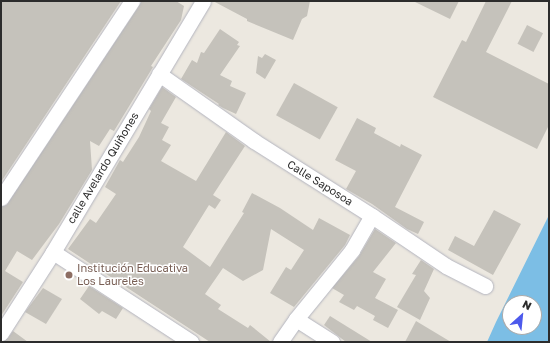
<!DOCTYPE html>
<html>
<head>
<meta charset="utf-8">
<style>
	body { margin:0 }
	#map { position:relative; width:550px; height:343px; overflow:hidden; background:#ece8e0; font-family:"Golos Text",sans-serif }
	div>[style] { position:absolute }
	[style*='--x'] { left:calc(var(--x)*1px); top:calc(var(--y)*1px); width:calc(var(--w)*1px); rotate:calc(var(--a)*1deg) }
	.water>* { inset:0; background:#7cbee5 }
	.building>* { inset:0; background:#c5c2bb; transform-origin:0 0 }
	.roads { filter:drop-shadow(0 0 1px #b3b4be) drop-shadow(0 0 1px #b3b4be) }
	.minor>* { height:15px; margin:-7.5px; padding:0 7.5px; transform-origin:7.5px; border-radius:7.5px; background:#fff }
	.dots>* { width:11px; height:11px; translate:-50% -50%; box-sizing:border-box; border:2px solid #fff; border-radius:50% }
	span { translate:-50% -50%; white-space:nowrap; text-align:center; line-height:1.15; -webkit-text-stroke:3px #fff; paint-order:stroke }
	.street-label { font-size:11px; color:#2c2c2c }
	.education-label { font-size:11px; color:#785e54 }
	.left { translate:0 -50%; text-align:left }
	.frame { position:absolute; inset:0; border:2px solid #2c2c2c; pointer-events:none }
	.north { position:absolute; left:502px; top:295px; width:40px; height:40px; box-sizing:border-box; background:#fff; border:1px solid #ababab; border-radius:50%; rotate:27deg; font-size:11px; font-weight:700; line-height:16px; text-align:center; color:#2c2c2c }
	.north::after { content:''; display:block; margin:auto; width:14px; height:18px; background:#4d5aec; clip-path:polygon(50% 0,100% 100%,50% 72%,0 100%) }
</style>
</head>
<body>
<div id="map">
	<div class="water">
		<i style="clip-path:polygon(evenodd,549px 215px,549px 342px,487px 342px,496px 322px,549px 215px,510px 303px,534px 303px,534px 327px,510px 327px,510px 303px)"></i>
	</div>
	<div class="building">
		<i style="clip-path:polygon(1px 1px,121px 1px,1px 182px)"></i>
		<i style="clip-path:polygon(141px 1px,176px 1px,184px 6px,181px 20px,151px 66px,153px 67px,114px 131px,110px 129px,99px 146px,90px 141px,92px 170px,59px 224px,32px 260px,17px 251px,5px 271px,23px 282px,1px 316px,1px 207px,8px 203px,139px 6px)"></i>
		<i style="clip-path:polygon(213px 1px,310px 1px,307px 16px,302px 19px,293px 40px,247px 21px,247px 19px)"></i>
		<i style="clip-path:polygon(413px 1px,459px 1px,450px 19px)"></i>
		<i style="clip-path:polygon(486px 1px,512px 1px,486px 52px,549px 84px,549px 125px,537px 149px,433px 97px,462px 40px,466px 42px)"></i>
		<i style="left:527px;top:25px;width:18px;height:21px;rotate:27deg"></i>
		<i style="clip-path:polygon(220px 29px,239px 42px,237px 45px,240px 46px,220px 75px,232px 81px,230px 86px,246px 93px,236px 114px,223px 108px,218px 105px,219px 104px,181px 79px,192px 60px,197px 63px,201px 52px,204px 53px)"></i>
		<i style="clip-path:polygon(265px 54px,276px 60px,265px 79px,256px 73px,258px 56px,262px 58px)"></i>
		<i style="left:294px;top:83px;width:50px;height:37px;rotate:29deg"></i>
		<i style="clip-path:polygon(162px 87px,176px 97px,161px 123px,169px 127px,162px 140px,171px 145px,161px 161px,196px 181px,226px 132px,245px 146px,213px 195px,221px 200px,215px 209px,209px 205px,183px 247px,210px 267px,244px 213px,242px 212px,252px 193px,280px 208px,313px 230px,319px 218px,350px 235px,345px 245px,294px 307px,270px 293px,286px 267px,291px 270px,304px 250px,271px 229px,263px 270px,243px 281px,223px 268px,205px 294px,221px 305px,218px 309px,248px 328px,250px 325px,271px 342px,210px 342px,68px 249px,90px 219px,96px 223px,116px 194px,105px 187px,120px 160px,123px 162px,139px 137px,151px 111px,149px 109px)"></i>
		<i style="clip-path:polygon(357px 118px,376px 128px,374px 133px,400px 147px,401px 144px,422px 155px,395px 207px,424px 222px,418px 234px,407px 229px,372px 204px,346px 189px,356px 171px,335px 160px)"></i>
		<i style="clip-path:polygon(494px 210px,521px 224px,493px 275px,448px 250px,455px 236px,474px 246px)"></i>
		<i style="clip-path:polygon(375px 229px,396px 243px,373px 272px,386px 279px,375px 298px,398px 310px,388px 328px,373px 320px,375px 316px,357px 306px,354px 310px,339px 302px,344px 295px,332px 288px,359px 256px)"></i>
		<i style="clip-path:polygon(421px 260px,434px 269px,424px 291px,430px 298px,420px 320px,397px 307px,416px 275px,412px 274px)"></i>
		<i style="clip-path:polygon(89px 286px,123px 308px,116px 319px,102px 311px,99px 314px,80px 299px)"></i>
		<i style="clip-path:polygon(43px 288px,62px 299px,46px 324px,25px 312px)"></i>
		<i style="clip-path:polygon(330px 316px,372px 342px,346px 342px,324px 325px)"></i>
		<i style="clip-path:polygon(416px 321px,451px 342px,405px 342px)"></i>
		<i style="clip-path:polygon(13px 331px,28px 342px,1px 342px,8px 338px)"></i>
	</div>
	<div class="roads">
		<div class="minor">
			<i style="--x:159;--y:74;--w:116;--a:35.2"></i>
			<i style="--x:254;--y:141;--w:140;--a:32.4"></i>
			<i style="--x:372;--y:216;--w:89;--a:34"></i>
			<i style="--x:446;--y:266;--w:44;--a:27.1"></i>
			<i style="--x:1;--y:198;--w:237;--a:-56.4"></i>
			<i style="--x:53;--y:252;--w:165;--a:33.1"></i>
			<i style="--x:296;--y:319;--w:43;--a:32.6"></i>
			<i style="--x:1;--y:333;--w:96;--a:-57.3"></i>
			<i style="--x:53;--y:252;--w:292;--a:-59.1"></i>
			<i style="--x:280;--y:342;--w:28;--a:-55"></i>
			<i style="--x:296;--y:319;--w:89;--a:-50.9"></i>
			<i style="--x:352;--y:250;--w:39;--a:-60"></i>
		</div>
	</div>
	<div class="dots">
		<i style="left:69px;top:275px;background:#8d6e63"></i>
	</div>
	<div class="street-label">
		<span style="left:103px;top:168px;rotate:-59deg">calle Avelardo Quiñones</span>
		<span style="left:320px;top:183px;rotate:32deg">Calle Saposoa</span>
	</div>
	<div class="education-label">
		<span class="left" style="left:77px;top:275px">Institución Educativa<br>Los Laureles</span>
	</div>
	<div class="frame"></div>
	<div class="north">N</div>
</div>
</body>
</html>
